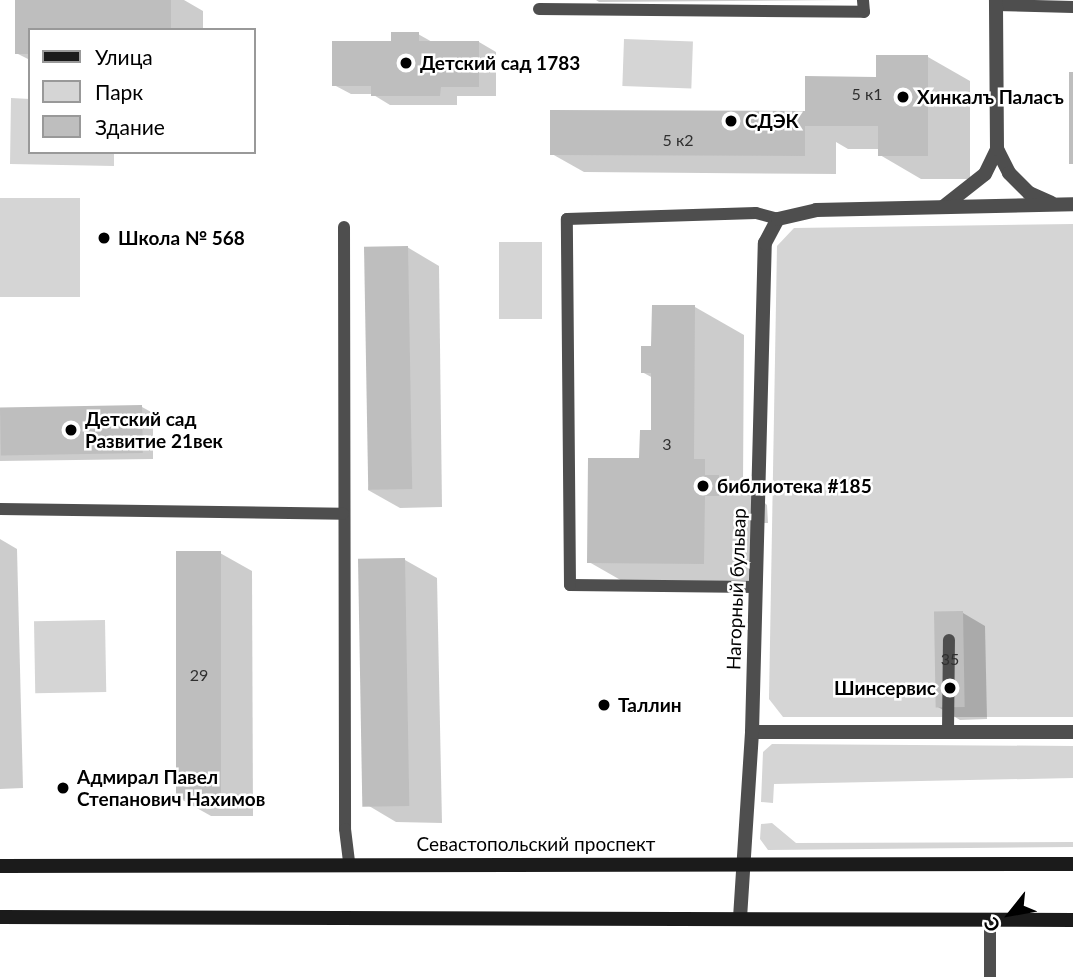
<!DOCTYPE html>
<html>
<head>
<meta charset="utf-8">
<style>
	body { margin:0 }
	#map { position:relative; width:1073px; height:977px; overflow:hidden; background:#fff; font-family:Lato,sans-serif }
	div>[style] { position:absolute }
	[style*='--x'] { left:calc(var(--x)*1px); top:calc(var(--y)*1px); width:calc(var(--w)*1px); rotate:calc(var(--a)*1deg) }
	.green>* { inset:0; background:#d5d5d5; transform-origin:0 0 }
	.shadow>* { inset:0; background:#0003; transform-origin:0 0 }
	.building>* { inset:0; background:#bebebe; transform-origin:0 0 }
	.lane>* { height:12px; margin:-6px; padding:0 6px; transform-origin:6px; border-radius:6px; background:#4e4e4e }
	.street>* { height:14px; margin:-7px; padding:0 7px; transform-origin:7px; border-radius:7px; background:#4e4e4e }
	.secondary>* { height:14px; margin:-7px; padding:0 7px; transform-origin:7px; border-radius:7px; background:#1b1b1b }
	.dots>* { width:19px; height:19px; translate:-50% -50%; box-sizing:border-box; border:4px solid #fff; border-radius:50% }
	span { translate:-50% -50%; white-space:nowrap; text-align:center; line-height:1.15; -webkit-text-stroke:5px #fff; paint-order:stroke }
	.number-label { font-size:16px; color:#303030 }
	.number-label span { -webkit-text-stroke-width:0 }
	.poi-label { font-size:19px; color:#000; font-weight:700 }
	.left { translate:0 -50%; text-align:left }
	.right { translate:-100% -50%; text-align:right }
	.street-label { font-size:19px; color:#000 }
	.legend { position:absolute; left:28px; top:28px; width:228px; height:126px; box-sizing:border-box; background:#fff; border:2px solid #999; margin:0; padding:9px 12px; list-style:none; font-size:21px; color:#000 }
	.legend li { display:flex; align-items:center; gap:14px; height:35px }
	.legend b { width:35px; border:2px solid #999 }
	.north { position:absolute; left:975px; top:879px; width:70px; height:70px; -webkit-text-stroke:5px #fff; paint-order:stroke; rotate:239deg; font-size:19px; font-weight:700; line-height:28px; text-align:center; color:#000 }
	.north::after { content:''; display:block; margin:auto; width:24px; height:32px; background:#000; clip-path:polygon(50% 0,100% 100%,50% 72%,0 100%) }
</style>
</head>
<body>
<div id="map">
	<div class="green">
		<i style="left:624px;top:39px;width:69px;height:47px;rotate:2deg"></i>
		<i style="clip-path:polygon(11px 98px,30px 99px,30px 152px,114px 152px,114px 166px,10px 164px)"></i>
		<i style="left:0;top:198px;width:80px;height:99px"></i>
		<i style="clip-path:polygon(1073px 224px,1073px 717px,783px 717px,769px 699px,777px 246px,794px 228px)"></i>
		<i style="left:499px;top:242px;width:43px;height:77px"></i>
		<i style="left:105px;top:620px;width:72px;height:71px;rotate:89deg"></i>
		<i style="clip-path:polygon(772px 744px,1073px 746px,1073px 778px,774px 784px,773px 803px,761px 802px,763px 752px)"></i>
		<i style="clip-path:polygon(772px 823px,796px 843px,1073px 842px,1073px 847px,768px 850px,760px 839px,761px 824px)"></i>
	</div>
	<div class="shadow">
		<i style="clip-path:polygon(17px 0,184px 0,203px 11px,203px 30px,30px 30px,30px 60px,16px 53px)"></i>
		<i style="clip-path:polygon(596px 0,843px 0,599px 2px)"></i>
		<i style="clip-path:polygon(418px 34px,434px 43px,479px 42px,496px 52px,496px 96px,457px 96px,457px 105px,390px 105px,372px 94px,351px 94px,334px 85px,393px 43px)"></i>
		<i style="clip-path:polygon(928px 57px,970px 81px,970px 179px,921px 179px,880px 155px,880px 149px,848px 149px,836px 142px,836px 174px,584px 172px,552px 154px,806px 113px)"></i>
		<i style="left:170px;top:152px;width:32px;height:2px"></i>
		<i style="clip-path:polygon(407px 247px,439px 266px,442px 507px,400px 508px,368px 490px)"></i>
		<i style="clip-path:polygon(695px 307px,744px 335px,743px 483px,767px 505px,768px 523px,753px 523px,753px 591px,638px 590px,589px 562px,652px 432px,653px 378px,642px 372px,653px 348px)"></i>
		<i style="clip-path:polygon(142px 407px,153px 413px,153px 459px,0 461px,0 409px)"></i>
		<i style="clip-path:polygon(0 539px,17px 549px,23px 788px,0 789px)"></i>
		<i style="clip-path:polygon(220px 553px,252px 571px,253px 816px,211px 816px,179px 798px)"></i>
		<i style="clip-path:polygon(405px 560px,437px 578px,442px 823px,396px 822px,364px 803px)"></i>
		<i style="clip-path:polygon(963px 613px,985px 626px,987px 719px,960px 720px,938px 707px)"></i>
	</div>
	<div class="building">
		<i style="clip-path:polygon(15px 0,171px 0,171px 30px,30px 30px,30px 54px,15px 54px)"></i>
		<i style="clip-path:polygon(391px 32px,419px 32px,419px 41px,479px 41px,479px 87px,441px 87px,440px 96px,371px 96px,371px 86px,332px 86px,332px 41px,391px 41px)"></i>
		<i style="clip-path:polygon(876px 55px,928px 55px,928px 156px,878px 156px,878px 126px,805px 126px,805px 156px,550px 155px,550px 110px,805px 111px,805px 76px,876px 77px)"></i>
		<i style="left:1069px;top:72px;width:4px;height:92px"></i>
		<i style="left:408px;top:246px;width:243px;height:44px;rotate:89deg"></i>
		<i style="clip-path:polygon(652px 305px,695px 305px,694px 459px,705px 459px,705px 475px,719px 475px,719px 496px,705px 496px,704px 564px,587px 563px,588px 458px,639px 458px,640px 430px,651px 430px,651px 373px,641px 373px,641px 346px,651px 346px)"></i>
		<i style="left:142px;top:405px;width:48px;height:142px;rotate:89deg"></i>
		<i style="left:176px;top:551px;width:45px;height:248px"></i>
		<i style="left:405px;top:558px;width:248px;height:47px;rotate:89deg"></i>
		<i style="left:963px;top:611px;width:96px;height:29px;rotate:89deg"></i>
	</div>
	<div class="lane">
		<i style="--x:996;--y:5;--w:77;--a:1.5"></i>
		<i style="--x:539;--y:9;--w:325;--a:0.5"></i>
		<i style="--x:864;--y:12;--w:12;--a:-95"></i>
		<i style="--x:344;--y:227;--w:602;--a:89.9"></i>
		<i style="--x:345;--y:829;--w:35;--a:83"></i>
		<i style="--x:0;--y:509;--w:343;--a:0.8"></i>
		<i style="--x:756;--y:587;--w:186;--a:-179.4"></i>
		<i style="--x:570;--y:585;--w:366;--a:-90.5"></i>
		<i style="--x:567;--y:219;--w:189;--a:-1.8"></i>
		<i style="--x:756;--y:213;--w:23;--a:15"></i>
		<i style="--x:948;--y:732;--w:92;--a:-89.4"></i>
		<i style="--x:990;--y:977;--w:57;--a:-90"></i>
	</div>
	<div class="street">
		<i style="--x:997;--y:149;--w:27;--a:63"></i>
		<i style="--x:1009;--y:173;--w:28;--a:45"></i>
		<i style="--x:1029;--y:193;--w:24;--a:24"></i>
		<i style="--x:943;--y:207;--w:53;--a:-38.2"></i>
		<i style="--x:985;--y:174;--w:28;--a:-64"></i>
		<i style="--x:997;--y:149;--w:149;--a:-90.4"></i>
		<i style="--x:752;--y:732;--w:321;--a:0"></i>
		<i style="--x:740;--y:918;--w:186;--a:-86.3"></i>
		<i style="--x:752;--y:732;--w:489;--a:-88.5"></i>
		<i style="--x:765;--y:243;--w:27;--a:-62"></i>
		<i style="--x:778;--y:219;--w:39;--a:-13"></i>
		<i style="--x:816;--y:210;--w:257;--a:-1.3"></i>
	</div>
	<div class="secondary">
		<i style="--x:0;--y:866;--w:1073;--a:-0.11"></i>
		<i style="--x:0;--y:917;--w:1073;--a:0.16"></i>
	</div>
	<div class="dots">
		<i style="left:406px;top:63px;background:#000"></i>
		<i style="left:903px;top:97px;background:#000"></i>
		<i style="left:731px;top:121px;background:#000"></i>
		<i style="left:104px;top:238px;background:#000"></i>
		<i style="left:71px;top:430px;background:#000"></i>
		<i style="left:703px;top:486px;background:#000"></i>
		<i style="left:950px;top:688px;background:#000"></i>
		<i style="left:604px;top:705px;background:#000"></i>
		<i style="left:63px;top:788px;background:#000"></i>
	</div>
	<div class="number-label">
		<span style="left:867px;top:94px">5 к1</span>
		<span style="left:678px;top:140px">5 к2</span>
		<span style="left:667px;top:444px">3</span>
		<span style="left:950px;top:659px">35</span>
		<span style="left:199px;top:675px">29</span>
	</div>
	<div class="poi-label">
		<span class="left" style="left:420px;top:63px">Детский сад 1783</span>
		<span class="left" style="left:917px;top:97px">Хинкалъ Паласъ</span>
		<span class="left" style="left:745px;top:121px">СДЭК</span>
		<span class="left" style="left:118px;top:238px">Школа № 568</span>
		<span class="left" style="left:85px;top:430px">Детский сад<br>Развитие 21век</span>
		<span class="left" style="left:717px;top:486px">библиотека #185</span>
		<span class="right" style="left:936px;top:688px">Шинсервис</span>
		<span class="left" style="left:618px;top:705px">Таллин</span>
		<span class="left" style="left:77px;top:788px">Адмирал Павел<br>Степанович Нахимов</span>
	</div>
	<div class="street-label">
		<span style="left:736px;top:589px;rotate:-88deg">Нагорный бульвар</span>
		<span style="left:536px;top:844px">Севастопольский проспект</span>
	</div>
	<ul class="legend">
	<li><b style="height:9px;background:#1b1b1b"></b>Улица</li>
	<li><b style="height:19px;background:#d5d5d5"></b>Парк</li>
	<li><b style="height:19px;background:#bebebe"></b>Здание</li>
	</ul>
	<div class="north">С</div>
</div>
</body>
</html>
